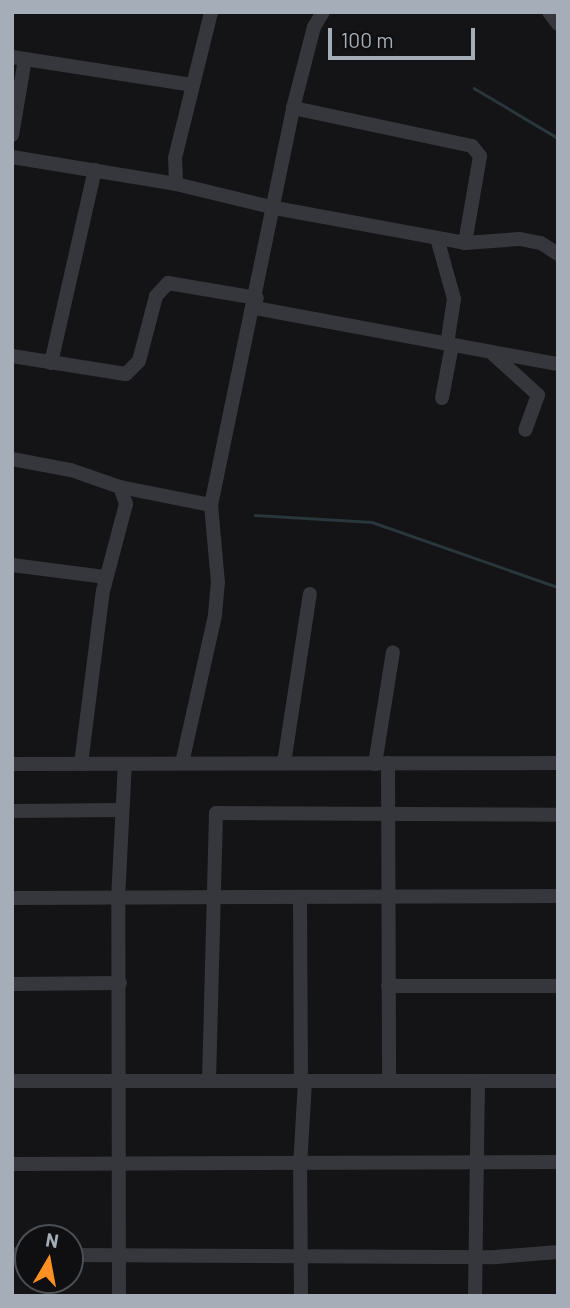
<!DOCTYPE html>
<html>
<head>
<meta charset="utf-8">
<style>
	body { margin:0 }
	#map { position:relative; width:570px; height:1308px; overflow:hidden; background:#141416; font-family:Barlow,sans-serif }
	div>[style] { position:absolute }
	[style*='--x'] { left:calc(var(--x)*1px); top:calc(var(--y)*1px); width:calc(var(--w)*1px); rotate:calc(var(--a)*1deg) }
	.stream>* { height:2.5px; margin:-1.25px; padding:0 1.25px; transform-origin:1.25px; border-radius:1.25px; background:#29363b }
	.minor>* { height:14px; margin:-7px; padding:0 7px; transform-origin:7px; border-radius:7px; background:#35373c }
	span { translate:-50% -50%; white-space:nowrap; text-align:center; line-height:1.15; -webkit-text-stroke:7px #0f0f11; paint-order:stroke }
	.frame { position:absolute; inset:0; border:14px solid #a5aeb8; pointer-events:none }
	.north { position:absolute; left:14px; top:1224px; width:70px; height:70px; box-sizing:border-box; background:#0f0f11; border:2px solid #4b4f54; border-radius:50%; rotate:10deg; font-size:19px; font-weight:700; line-height:28px; text-align:center; color:#a5aeb8 }
	.north::after { content:''; display:block; margin:auto; width:24px; height:32px; background:#ff9023; clip-path:polygon(50% 0,100% 100%,50% 72%,0 100%) }
	.scale { position:absolute; left:328px; top:28px; width:147px; height:32px; box-sizing:border-box; border:4px solid #a5aeb8; border-top:0; padding-left:9px; font-size:21px; line-height:24px; white-space:nowrap; color:#a5aeb8; -webkit-text-stroke:5px #0f0f11; paint-order:stroke }
</style>
</head>
<body>
<div id="map">
	<div class="stream">
		<i style="--x:474;--y:88;--w:98;--a:30.8"></i>
		<i style="--x:255;--y:515;--w:117;--a:3.4"></i>
		<i style="--x:372;--y:522;--w:197;--a:19.3"></i>
	</div>
	<div class="minor">
		<i style="--x:549;--y:12;--w:15;--a:53"></i>
		<i style="--x:12;--y:57;--w:182;--a:8.8"></i>
		<i style="--x:12;--y:135;--w:77;--a:-80.3"></i>
		<i style="--x:12;--y:157;--w:166;--a:9.3"></i>
		<i style="--x:176;--y:184;--w:102;--a:13.6"></i>
		<i style="--x:275;--y:208;--w:193;--a:10.4"></i>
		<i style="--x:465;--y:243;--w:88;--a:-80.2"></i>
		<i style="--x:480;--y:156;--w:13;--a:-129"></i>
		<i style="--x:472;--y:146;--w:183;--a:-168"></i>
		<i style="--x:176;--y:184;--w:26;--a:-92"></i>
		<i style="--x:175;--y:158;--w:150;--a:-76.1"></i>
		<i style="--x:437;--y:238;--w:63;--a:74.4"></i>
		<i style="--x:454;--y:299;--w:46;--a:98.8"></i>
		<i style="--x:465;--y:243;--w:55;--a:-4.2"></i>
		<i style="--x:520;--y:239;--w:21;--a:11"></i>
		<i style="--x:541;--y:243;--w:20;--a:33"></i>
		<i style="--x:255;--y:308;--w:308;--a:10.5"></i>
		<i style="--x:493;--y:354;--w:61;--a:42.3"></i>
		<i style="--x:538;--y:395;--w:37;--a:110"></i>
		<i style="--x:12;--y:356;--w:115;--a:9"></i>
		<i style="--x:126;--y:374;--w:18;--a:-45"></i>
		<i style="--x:139;--y:361;--w:67;--a:-75.3"></i>
		<i style="--x:156;--y:296;--w:18;--a:-47"></i>
		<i style="--x:168;--y:283;--w:90;--a:9.6"></i>
		<i style="--x:51;--y:363;--w:198;--a:-77.2"></i>
		<i style="--x:442;--y:398;--w:54;--a:-79.3"></i>
		<i style="--x:12;--y:459;--w:60;--a:10.6"></i>
		<i style="--x:71;--y:470;--w:52;--a:19.1"></i>
		<i style="--x:12;--y:565;--w:95;--a:7.3"></i>
		<i style="--x:182;--y:763;--w:152;--a:-77.4"></i>
		<i style="--x:215;--y:615;--w:32;--a:-85"></i>
		<i style="--x:218;--y:583;--w:78;--a:-95.1"></i>
		<i style="--x:211;--y:505;--w:405;--a:-78.3"></i>
		<i style="--x:293;--y:108;--w:84;--a:-75.5"></i>
		<i style="--x:314;--y:27;--w:17;--a:-59"></i>
		<i style="--x:284;--y:763;--w:171;--a:-81.3"></i>
		<i style="--x:388;--y:763;--w:318;--a:89.8"></i>
		<i style="--x:12;--y:764;--w:546;--a:-0.1"></i>
		<i style="--x:81;--y:764;--w:174;--a:-82.8"></i>
		<i style="--x:103;--y:591;--w:90;--a:-75.2"></i>
		<i style="--x:126;--y:504;--w:18;--a:-109"></i>
		<i style="--x:120;--y:487;--w:93;--a:11.2"></i>
		<i style="--x:375;--y:764;--w:113;--a:-80.9"></i>
		<i style="--x:12;--y:811;--w:110;--a:-0.5"></i>
		<i style="--x:12;--y:898;--w:546;--a:-0.21"></i>
		<i style="--x:300;--y:898;--w:184;--a:89.7"></i>
		<i style="--x:12;--y:984;--w:108;--a:-0.5"></i>
		<i style="--x:388;--y:986;--w:170;--a:0"></i>
		<i style="--x:12;--y:1081;--w:546;--a:0"></i>
		<i style="--x:209;--y:1081;--w:268;--a:-88.5"></i>
		<i style="--x:216;--y:813;--w:342;--a:0.3"></i>
		<i style="--x:12;--y:1164;--w:546;--a:-0.21"></i>
		<i style="--x:12;--y:1254;--w:16;--a:4"></i>
		<i style="--x:70;--y:1255;--w:426;--a:0.3"></i>
		<i style="--x:496;--y:1257;--w:62;--a:-4.6"></i>
		<i style="--x:119;--y:1296;--w:396;--a:-90.1"></i>
		<i style="--x:118;--y:900;--w:136;--a:-87.1"></i>
		<i style="--x:301;--y:1296;--w:130;--a:-90.4"></i>
		<i style="--x:300;--y:1166;--w:84;--a:-86.6"></i>
		<i style="--x:475;--y:1296;--w:215;--a:-89.2"></i>
	</div>
	<div class="frame"></div>
	<div class="north">N</div>
	<div class="scale">100 m</div>
</div>
</body>
</html>
